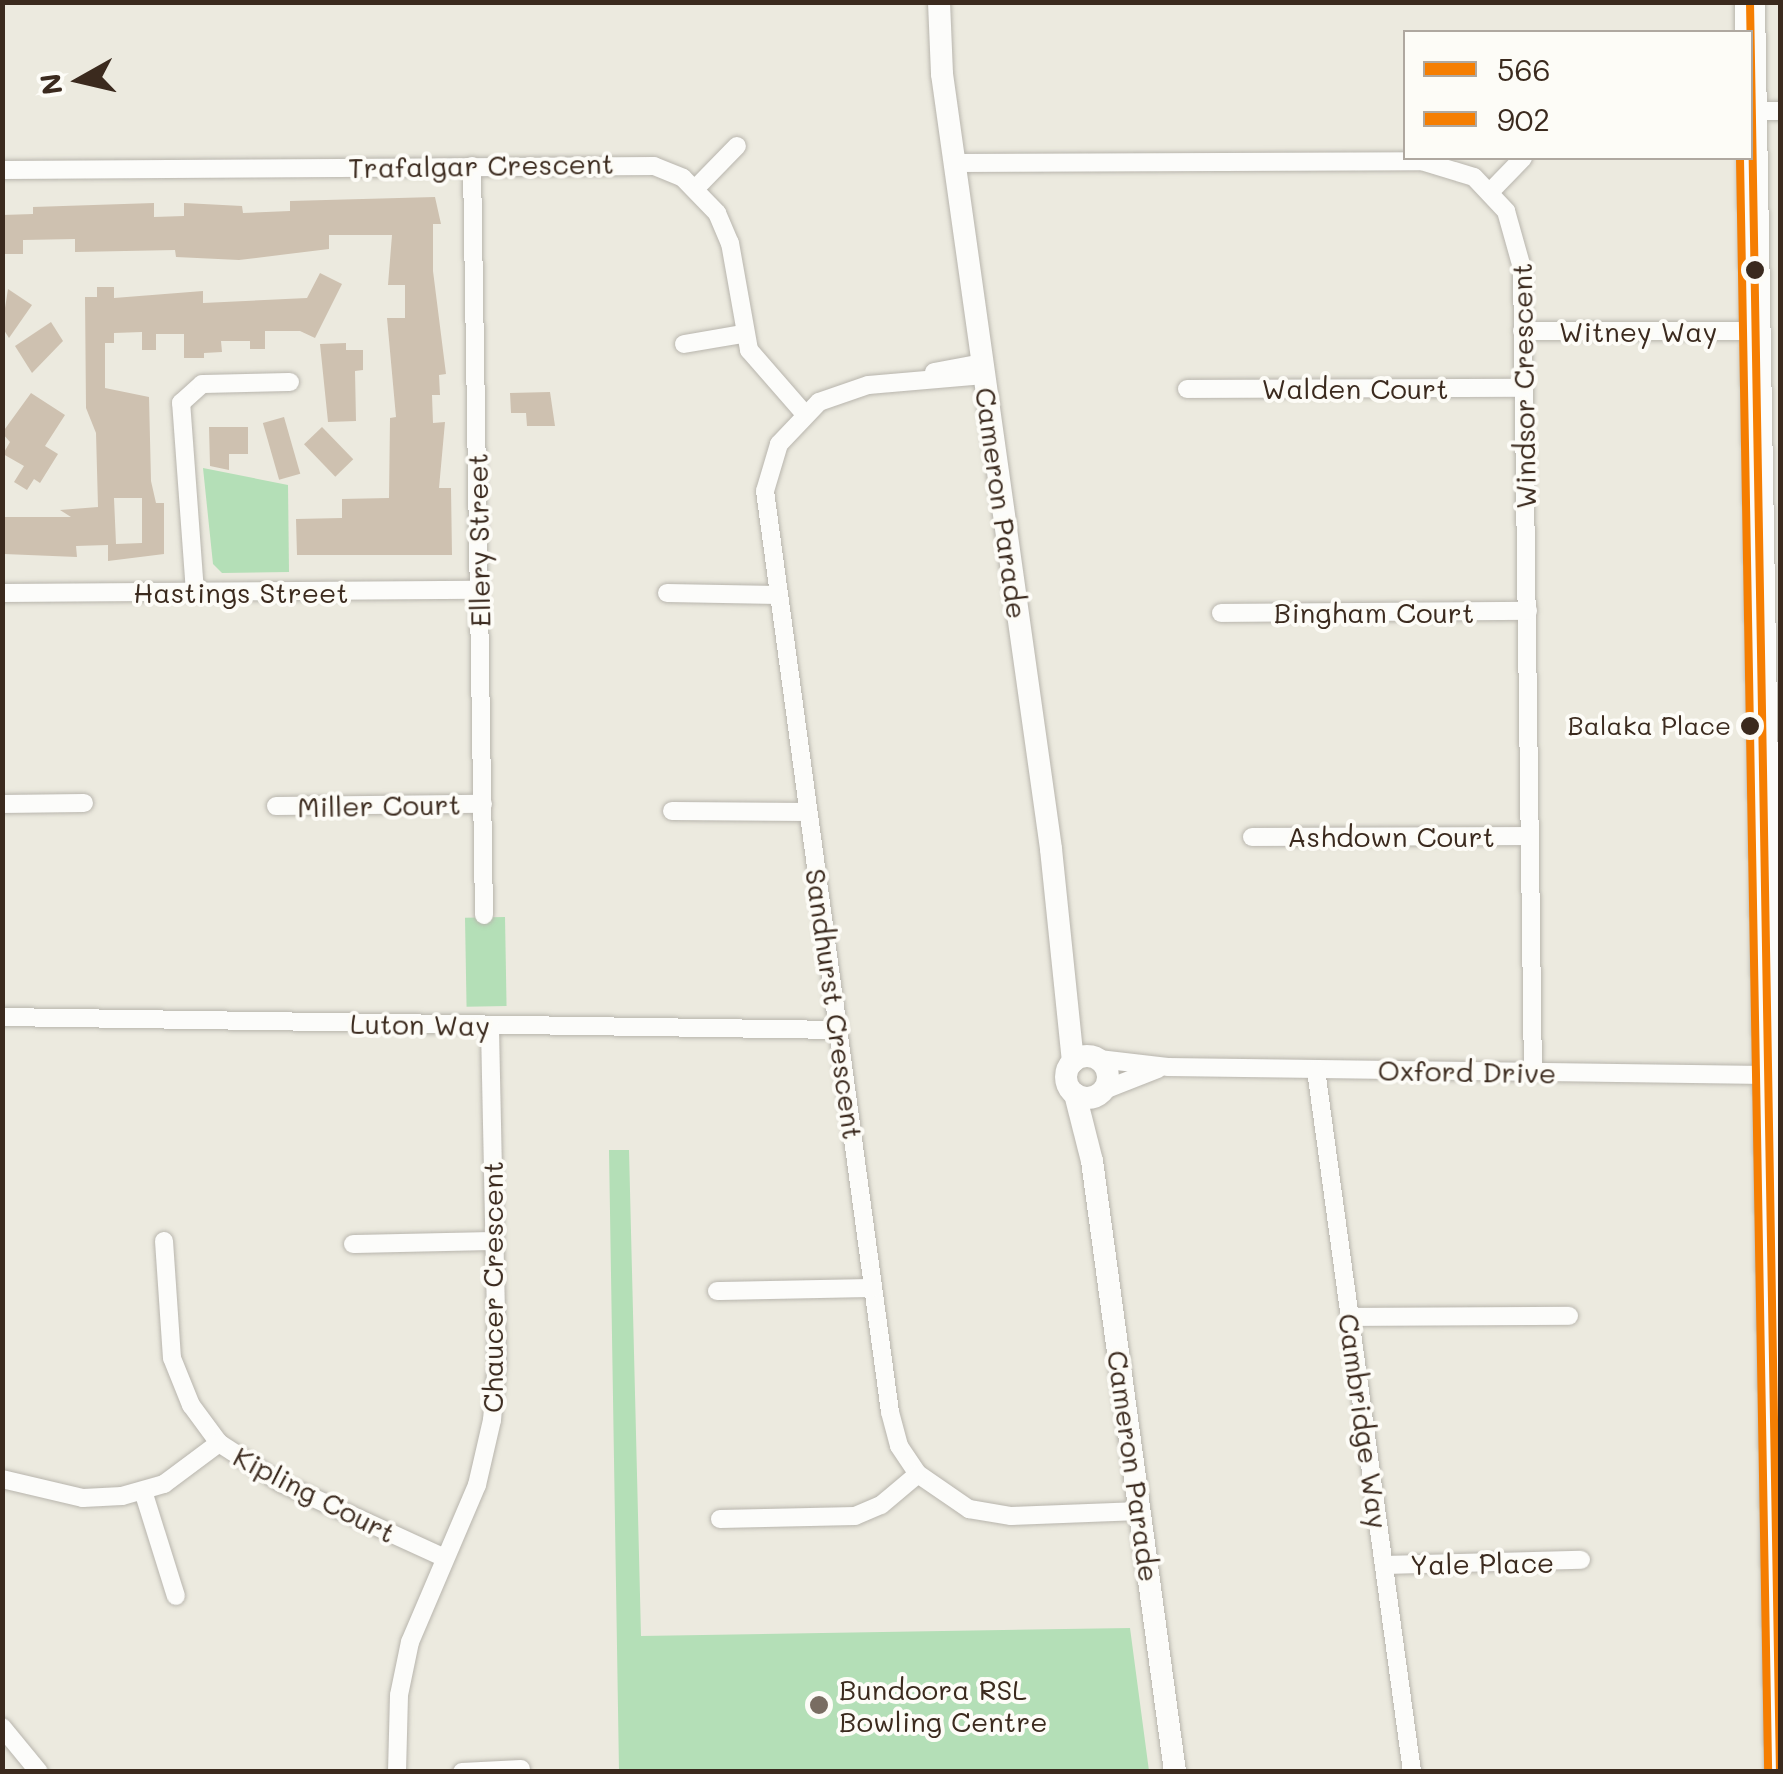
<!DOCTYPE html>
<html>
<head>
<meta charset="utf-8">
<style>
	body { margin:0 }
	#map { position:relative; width:1783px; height:1774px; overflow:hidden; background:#eceadf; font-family:Mali,sans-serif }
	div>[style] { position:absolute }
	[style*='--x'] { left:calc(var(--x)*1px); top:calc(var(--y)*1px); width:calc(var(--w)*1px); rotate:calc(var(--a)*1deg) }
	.green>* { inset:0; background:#b4dfb7; transform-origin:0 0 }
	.building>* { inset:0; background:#cec1b0; transform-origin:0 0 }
	.roads { filter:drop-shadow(0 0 2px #b8b5ad) drop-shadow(0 0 2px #b8b5ad) }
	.minor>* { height:18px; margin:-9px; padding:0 9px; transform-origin:9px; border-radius:9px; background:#fcfcfa }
	.tertiary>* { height:22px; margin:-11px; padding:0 11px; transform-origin:11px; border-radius:11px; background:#fcfcfa }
	.tertiary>.ring { margin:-11px; padding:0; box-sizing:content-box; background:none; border:22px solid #fcfcfa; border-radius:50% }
	.primary>* { height:30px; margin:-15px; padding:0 15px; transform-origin:15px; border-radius:15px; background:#fcfcfa }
	.bus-1>* { height:8px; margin:-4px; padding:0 4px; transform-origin:4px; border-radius:4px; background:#f57e02 }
	.bus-2>* { height:8px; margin:-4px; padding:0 4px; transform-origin:4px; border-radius:4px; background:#f57e02 }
	.dots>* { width:28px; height:28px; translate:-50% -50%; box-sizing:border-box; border:5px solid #fdfcf7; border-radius:50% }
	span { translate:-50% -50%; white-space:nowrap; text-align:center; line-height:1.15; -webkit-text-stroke:8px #fdfcf7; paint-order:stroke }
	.bus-label { font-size:26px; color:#3b2a1e }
	.right { translate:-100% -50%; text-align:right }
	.street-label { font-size:28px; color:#3b2a1e }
	.poi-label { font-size:28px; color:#3b2a1e }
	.left { translate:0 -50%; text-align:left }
	.frame { position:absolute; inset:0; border:5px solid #3b2a1e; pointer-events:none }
	.legend { position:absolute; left:1403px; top:30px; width:350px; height:130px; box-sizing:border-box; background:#fdfcf7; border:2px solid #afa8a0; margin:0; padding:12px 18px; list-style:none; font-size:30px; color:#3b2a1e }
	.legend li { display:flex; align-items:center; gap:20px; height:50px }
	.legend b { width:50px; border:2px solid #afa8a0 }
	.north { position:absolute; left:30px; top:30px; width:100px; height:100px; -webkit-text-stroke:8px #fdfcf7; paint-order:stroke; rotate:262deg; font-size:28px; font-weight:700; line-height:40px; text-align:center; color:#3b2a1e }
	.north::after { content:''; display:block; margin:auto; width:35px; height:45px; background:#3b2a1e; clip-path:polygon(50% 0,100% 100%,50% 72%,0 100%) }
</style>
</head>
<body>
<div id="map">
	<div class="green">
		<i style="clip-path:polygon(203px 468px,288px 485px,289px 572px,222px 573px,213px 564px)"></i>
		<i style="left:505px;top:917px;width:89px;height:40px;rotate:89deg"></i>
		<i style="clip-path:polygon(609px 1150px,629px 1150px,641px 1636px,1130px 1628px,1149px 1771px,619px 1771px)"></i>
	</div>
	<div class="building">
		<i style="clip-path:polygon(435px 197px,441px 224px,433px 224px,433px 271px,446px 374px,439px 375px,440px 395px,432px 395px,433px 423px,445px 422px,439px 488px,451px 488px,452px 555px,297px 555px,296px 519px,342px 518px,342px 499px,389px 498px,390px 418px,396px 417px,387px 318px,405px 318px,405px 285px,388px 285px,392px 235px,329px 235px,329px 249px,239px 260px,176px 257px,175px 250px,75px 252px,75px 239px,23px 240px,23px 254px,2px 254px,2px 215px,33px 214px,33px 207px,154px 203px,154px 217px,184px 216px,184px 203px,242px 206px,243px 213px,290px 211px,290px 201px)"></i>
		<i style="clip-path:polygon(evenodd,320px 273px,342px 284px,315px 338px,300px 331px,265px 331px,265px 349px,250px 349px,250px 341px,221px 341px,222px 352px,204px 353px,204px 358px,184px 358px,184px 334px,156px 334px,156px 350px,142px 350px,142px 332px,114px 333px,114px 343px,105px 343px,105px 388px,149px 397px,151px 481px,156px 503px,164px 503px,164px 554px,108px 561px,108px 545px,76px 546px,77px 557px,4px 554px,2px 517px,71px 517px,60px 510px,98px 507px,96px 433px,86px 408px,85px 297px,97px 297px,97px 287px,114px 287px,114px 298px,203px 291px,203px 303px,307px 298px,320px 273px,114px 498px,142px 498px,142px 543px,116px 544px,114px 498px)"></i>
		<i style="clip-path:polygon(8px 289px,32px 305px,9px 338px,2px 327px)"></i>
		<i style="clip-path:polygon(51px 322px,63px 341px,32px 373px,15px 346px)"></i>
		<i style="clip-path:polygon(346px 343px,346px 350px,363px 350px,363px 370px,355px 371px,356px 421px,328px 422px,320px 344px)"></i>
		<i style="clip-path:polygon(550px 392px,555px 426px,527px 426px,526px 413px,511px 413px,510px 393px)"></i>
		<i style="clip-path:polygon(31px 393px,65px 415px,45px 446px,58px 454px,40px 483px,34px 479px,27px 490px,14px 482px,24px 466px,3px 454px,10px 442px,2px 433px)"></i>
		<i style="left:284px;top:417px;width:59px;height:22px;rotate:74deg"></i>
		<i style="clip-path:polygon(209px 427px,248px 427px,248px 454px,229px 454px,229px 470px,210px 466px)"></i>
		<i style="left:322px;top:427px;width:45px;height:25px;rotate:46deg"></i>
	</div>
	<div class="roads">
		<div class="minor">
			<i style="--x:1752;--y:111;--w:28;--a:0"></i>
			<i style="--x:955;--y:163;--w:466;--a:-0.2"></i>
			<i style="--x:1421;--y:161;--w:55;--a:16.8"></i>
			<i style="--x:1474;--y:177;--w:47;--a:46.7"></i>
			<i style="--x:1506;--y:211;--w:59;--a:74.3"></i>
			<i style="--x:1522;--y:268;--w:804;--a:89.22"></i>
			<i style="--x:472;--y:166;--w:749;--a:89.08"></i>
			<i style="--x:2;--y:170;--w:652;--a:-0.35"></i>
			<i style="--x:654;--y:166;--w:31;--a:22"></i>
			<i style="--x:683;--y:178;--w:49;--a:45.8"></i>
			<i style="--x:717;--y:213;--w:33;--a:67"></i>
			<i style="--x:730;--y:243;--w:109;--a:79.9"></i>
			<i style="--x:749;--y:350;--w:84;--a:48.9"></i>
			<i style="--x:695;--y:189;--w:60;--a:-45.7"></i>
			<i style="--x:1491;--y:191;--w:46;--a:-45.9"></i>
			<i style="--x:1522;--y:331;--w:232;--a:0"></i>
			<i style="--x:684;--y:344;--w:60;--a:-9.6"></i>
			<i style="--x:934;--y:372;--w:49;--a:-10.6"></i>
			<i style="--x:984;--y:375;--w:116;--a:175.1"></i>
			<i style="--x:868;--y:385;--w:52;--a:160.9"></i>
			<i style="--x:819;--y:402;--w:58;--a:133.6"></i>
			<i style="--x:779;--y:444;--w:49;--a:106.6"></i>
			<i style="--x:765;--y:491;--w:929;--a:82.27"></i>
			<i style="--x:890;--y:1412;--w:35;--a:75"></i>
			<i style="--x:899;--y:1446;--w:34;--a:56"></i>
			<i style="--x:918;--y:1474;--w:62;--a:34.5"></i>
			<i style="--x:969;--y:1509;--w:43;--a:9.5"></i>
			<i style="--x:1011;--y:1516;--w:129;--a:-2.2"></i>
			<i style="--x:1187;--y:389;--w:336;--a:-0.2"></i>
			<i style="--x:195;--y:592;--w:190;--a:-94.2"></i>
			<i style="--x:181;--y:403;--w:28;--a:-42"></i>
			<i style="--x:202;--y:384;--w:88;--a:-1.3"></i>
			<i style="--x:2;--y:593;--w:477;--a:-0.4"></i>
			<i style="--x:667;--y:593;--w:111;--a:1"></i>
			<i style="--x:1221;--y:613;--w:307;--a:-0.4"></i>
			<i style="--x:2;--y:804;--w:82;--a:-0.7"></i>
			<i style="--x:276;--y:806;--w:207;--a:-0.6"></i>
			<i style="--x:672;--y:811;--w:136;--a:0.4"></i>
			<i style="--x:1252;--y:837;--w:278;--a:-0.2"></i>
			<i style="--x:2;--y:1017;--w:836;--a:0.89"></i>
			<i style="--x:1099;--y:1059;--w:69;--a:6.6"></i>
			<i style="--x:1168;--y:1067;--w:598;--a:0.77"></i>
			<i style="--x:1316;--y:1070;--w:709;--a:82.21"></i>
			<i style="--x:1104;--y:1090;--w:58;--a:-21.3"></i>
			<i style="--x:164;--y:1241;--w:117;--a:86.1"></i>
			<i style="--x:172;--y:1358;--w:51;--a:68"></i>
			<i style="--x:191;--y:1405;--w:47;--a:53.6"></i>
			<i style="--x:219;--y:1443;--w:74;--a:32.8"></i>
			<i style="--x:281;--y:1483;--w:180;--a:24.6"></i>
			<i style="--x:353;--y:1244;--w:141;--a:-1.2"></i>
			<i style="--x:717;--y:1291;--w:156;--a:-1.1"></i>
			<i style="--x:1350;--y:1317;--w:219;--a:-0.3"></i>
			<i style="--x:2;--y:1479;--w:83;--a:13.2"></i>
			<i style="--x:83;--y:1498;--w:39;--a:-3"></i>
			<i style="--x:122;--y:1496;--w:44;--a:-15.9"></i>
			<i style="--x:164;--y:1484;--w:69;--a:-36.7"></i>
			<i style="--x:143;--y:1491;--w:110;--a:72.6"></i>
			<i style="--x:720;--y:1519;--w:135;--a:-1.3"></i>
			<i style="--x:855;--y:1516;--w:28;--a:-23"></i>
			<i style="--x:881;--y:1505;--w:48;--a:-40"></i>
			<i style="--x:1384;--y:1565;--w:197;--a:-1.5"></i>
			<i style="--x:2;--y:1727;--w:58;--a:50.6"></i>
			<i style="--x:397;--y:1772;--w:77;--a:-88.5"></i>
			<i style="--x:399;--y:1695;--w:54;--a:-78.3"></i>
			<i style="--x:410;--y:1642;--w:171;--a:-66.9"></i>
			<i style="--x:477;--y:1485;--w:67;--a:-77"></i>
			<i style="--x:492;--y:1420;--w:57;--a:-85"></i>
			<i style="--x:497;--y:1363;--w:338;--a:-91.2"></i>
			<i style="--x:462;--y:1772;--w:59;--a:-2.9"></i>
		</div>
		<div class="tertiary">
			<i style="--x:939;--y:2;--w:72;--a:87.6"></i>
			<i style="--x:942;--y:74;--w:783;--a:81.99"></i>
			<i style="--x:1051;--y:849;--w:214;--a:84.1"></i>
			<i class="ring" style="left:1066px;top:1056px;width:20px;height:20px"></i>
			<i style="--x:1075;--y:1094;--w:69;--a:75.8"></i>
			<i style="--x:1092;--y:1161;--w:617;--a:82.26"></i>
		</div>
		<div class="primary">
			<i style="--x:1750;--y:2;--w:1768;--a:89.03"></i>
		</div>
	</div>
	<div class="bus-1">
		<i style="--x:1750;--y:2;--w:1768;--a:89.03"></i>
	</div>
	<div class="bus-2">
		<i style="--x:1740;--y:158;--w:1612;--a:89"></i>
	</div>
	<div class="dots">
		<i style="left:1755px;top:270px;background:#3b2a1e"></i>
		<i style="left:1750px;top:726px;background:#3b2a1e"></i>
		<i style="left:819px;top:1705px;background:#796d62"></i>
	</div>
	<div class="bus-label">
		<span class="right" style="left:1731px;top:726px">Balaka Place</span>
	</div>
	<div class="street-label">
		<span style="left:481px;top:165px;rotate:-1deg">Trafalgar Crescent</span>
		<span style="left:1638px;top:331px">Witney Way</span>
		<span style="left:1523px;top:386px;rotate:-91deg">Windsor Crescent</span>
		<span style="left:1355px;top:388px">Walden Court</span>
		<span style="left:1002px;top:503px;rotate:82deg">Cameron Parade</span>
		<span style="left:478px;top:540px;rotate:-91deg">Ellery Street</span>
		<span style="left:241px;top:592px">Hastings Street</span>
		<span style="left:1374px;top:612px">Bingham Court</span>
		<span style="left:379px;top:805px;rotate:-1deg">Miller Court</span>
		<span style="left:1391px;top:836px">Ashdown Court</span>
		<span style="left:835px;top:1004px;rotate:82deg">Sandhurst Crescent</span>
		<span style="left:420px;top:1024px;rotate:1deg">Luton Way</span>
		<span style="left:1467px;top:1071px;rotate:1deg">Oxford Drive</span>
		<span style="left:492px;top:1287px;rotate:-90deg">Chaucer Crescent</span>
		<span style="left:1364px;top:1421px;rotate:82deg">Cambridge Way</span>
		<span style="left:1134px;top:1466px;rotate:82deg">Cameron Parade</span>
		<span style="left:315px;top:1494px;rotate:27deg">Kipling Court</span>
		<span style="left:1482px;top:1563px;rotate:-1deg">Yale Place</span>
	</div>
	<div class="poi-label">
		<span class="left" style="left:839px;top:1705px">Bundoora RSL<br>Bowling Centre</span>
	</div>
	<div class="frame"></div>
	<ul class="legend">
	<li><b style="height:12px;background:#f57e02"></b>566</li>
	<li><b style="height:12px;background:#f57e02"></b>902</li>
	</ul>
	<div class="north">N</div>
</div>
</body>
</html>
